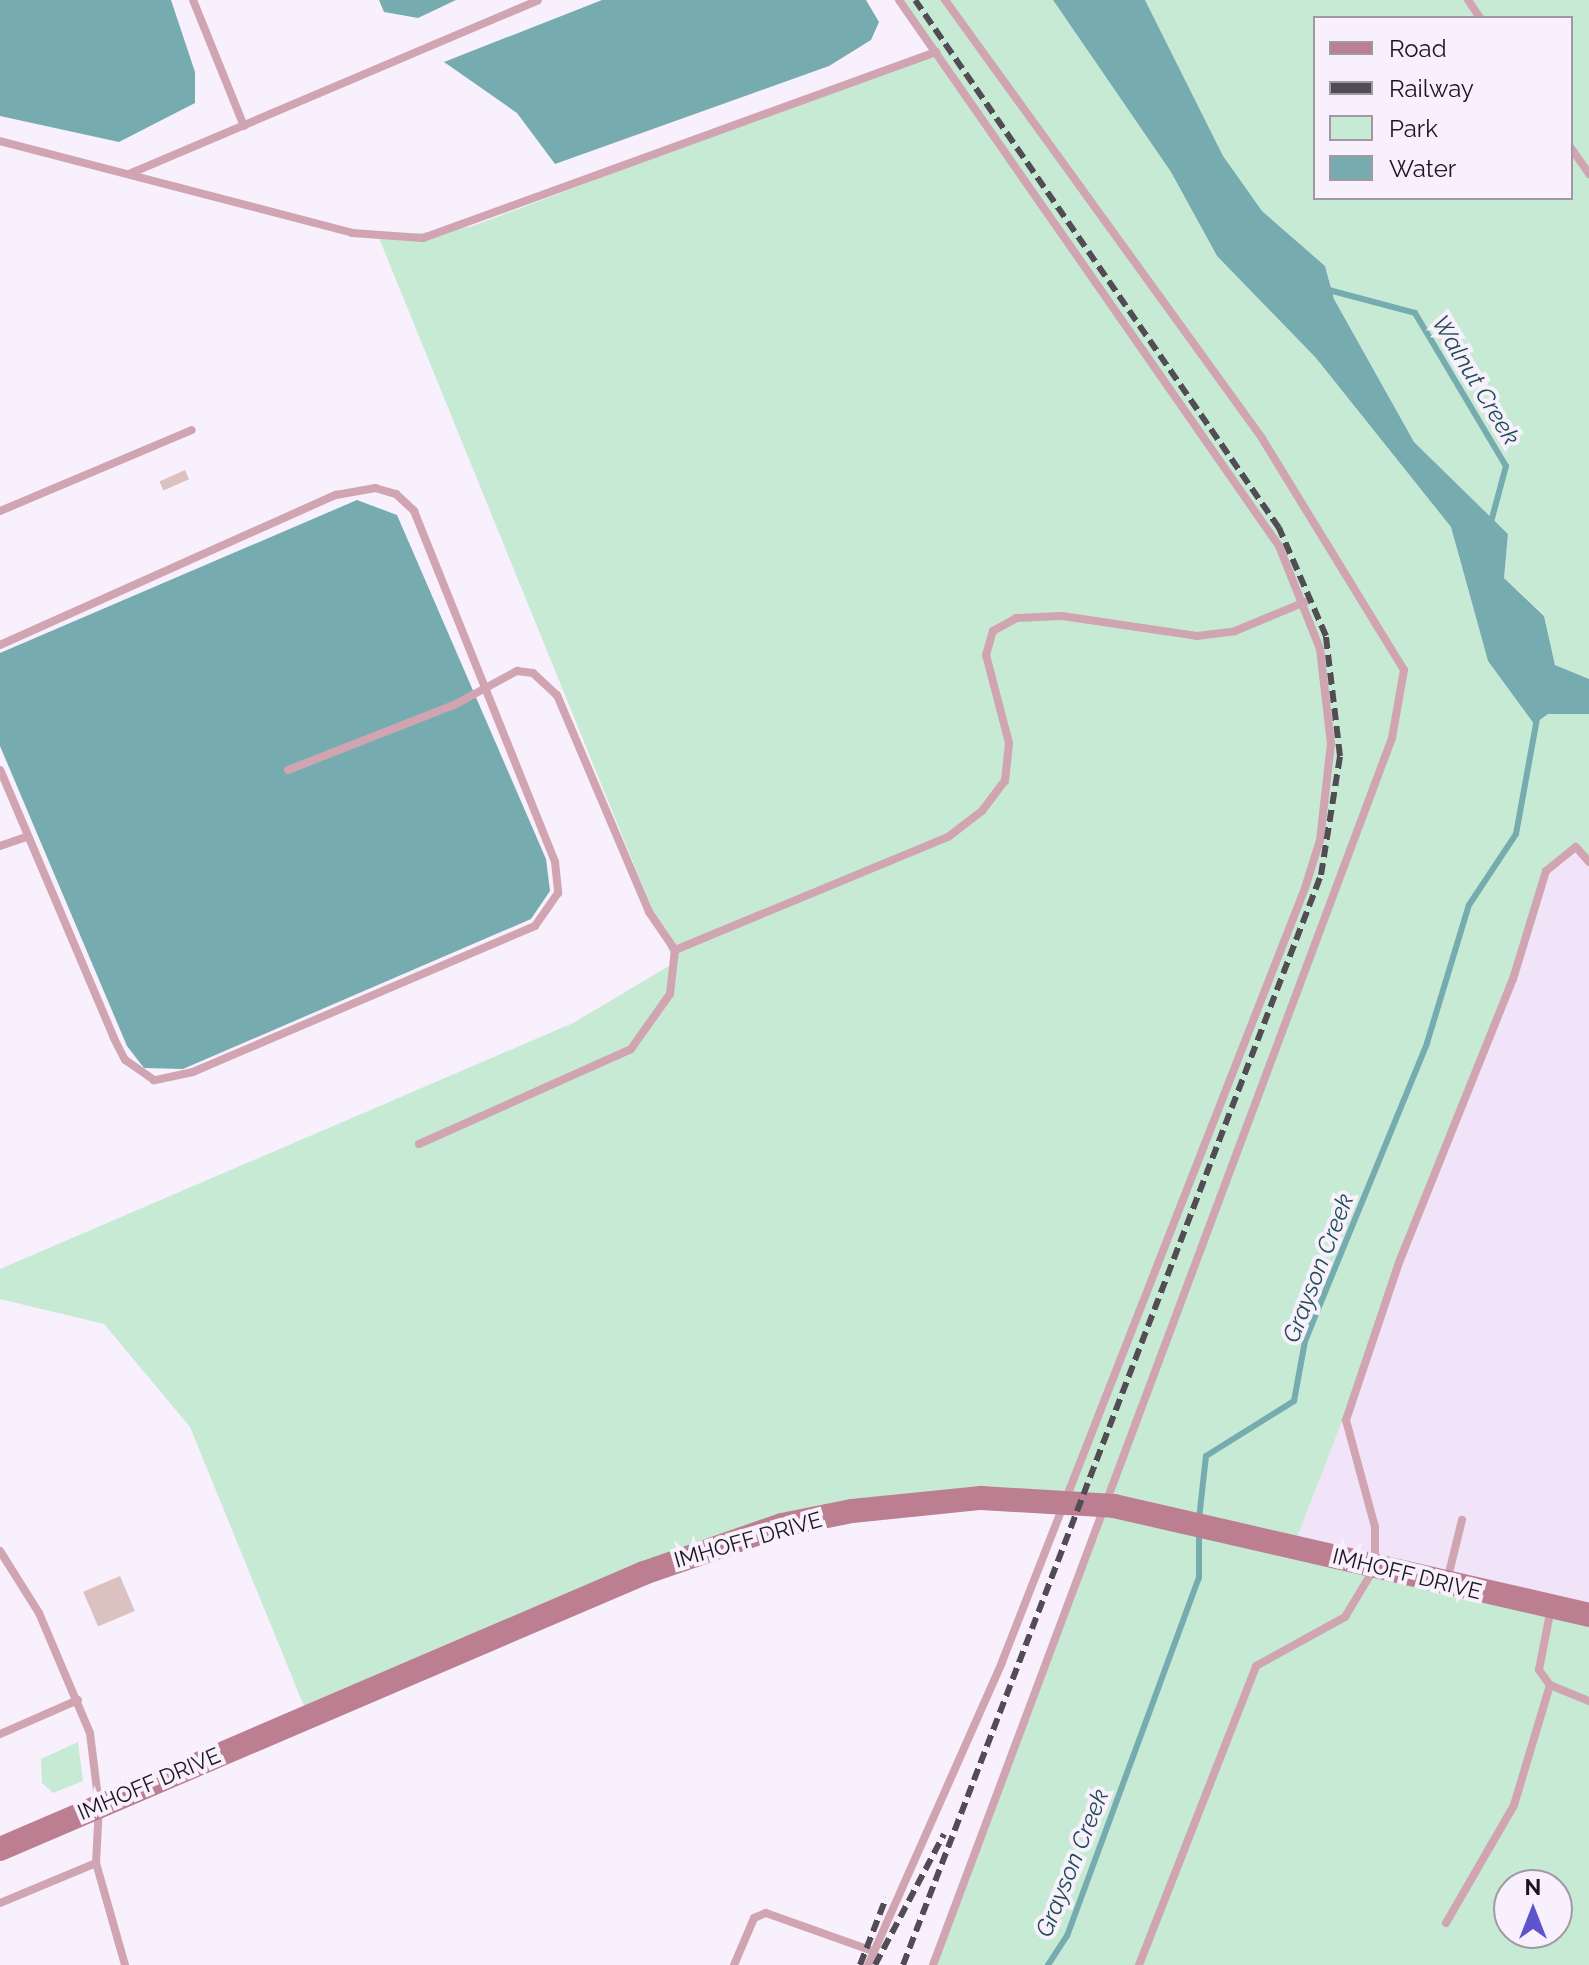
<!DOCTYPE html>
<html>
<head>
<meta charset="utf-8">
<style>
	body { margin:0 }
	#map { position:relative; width:1589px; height:1965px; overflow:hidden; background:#f8f0fd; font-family:Raleway,sans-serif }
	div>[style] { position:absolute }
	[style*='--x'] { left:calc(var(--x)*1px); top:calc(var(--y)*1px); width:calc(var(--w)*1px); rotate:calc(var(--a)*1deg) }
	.industrial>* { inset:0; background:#f2e4f8 }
	.green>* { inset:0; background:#c7ead4 }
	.water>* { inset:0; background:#76acaf }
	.stream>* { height:6px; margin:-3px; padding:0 3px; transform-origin:3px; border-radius:3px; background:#76acaf }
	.building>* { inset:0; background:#dcc1c1; transform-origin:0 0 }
	.lane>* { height:8px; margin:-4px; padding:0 4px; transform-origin:4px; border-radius:4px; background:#d0a5b1 }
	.secondary>* { height:24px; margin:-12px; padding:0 12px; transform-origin:12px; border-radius:12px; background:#bc7f91 }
	.rail>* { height:6px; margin-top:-3px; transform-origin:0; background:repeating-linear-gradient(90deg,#524c55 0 12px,transparent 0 18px) }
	span { translate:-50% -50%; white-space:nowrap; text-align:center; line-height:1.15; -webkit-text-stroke:8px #f8f0fd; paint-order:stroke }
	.street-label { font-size:22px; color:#1c171f }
	.water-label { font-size:24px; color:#1d4e51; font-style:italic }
	.legend { position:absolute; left:1313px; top:16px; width:260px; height:184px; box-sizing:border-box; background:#f8f0fd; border:2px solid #a099a4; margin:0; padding:10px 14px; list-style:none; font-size:24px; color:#1c171f }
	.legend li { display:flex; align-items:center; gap:16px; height:40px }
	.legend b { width:40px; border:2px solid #a099a4 }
	.north { position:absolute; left:1493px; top:1869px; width:80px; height:80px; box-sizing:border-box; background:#f8f0fd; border:2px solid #a099a4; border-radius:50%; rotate:0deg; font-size:22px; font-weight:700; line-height:32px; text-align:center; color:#1c171f }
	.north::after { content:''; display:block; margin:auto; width:28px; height:36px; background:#5e55cd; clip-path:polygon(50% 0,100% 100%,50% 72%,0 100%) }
</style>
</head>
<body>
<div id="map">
	<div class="industrial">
		<i style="clip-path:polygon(1576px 847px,1589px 862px,1589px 1615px,1294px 1545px,1546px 871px)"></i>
	</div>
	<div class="green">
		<i style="clip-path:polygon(evenodd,901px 0,1053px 0,1171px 172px,1217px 256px,1316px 358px,1451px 527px,1488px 661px,1533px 723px,1548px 714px,1589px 714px,1589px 862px,1576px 848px,1546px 871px,1513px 979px,1294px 1545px,1589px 1615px,1589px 1965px,931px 1965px,1101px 1505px,1065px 1500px,782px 1525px,308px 1716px,190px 1427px,104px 1324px,0 1299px,0 1269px,573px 1023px,674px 963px,379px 238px,470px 227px,935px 52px,901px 0,1509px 1885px,1557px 1885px,1557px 1933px,1509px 1933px,1509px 1885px)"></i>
		<i style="clip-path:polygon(evenodd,1145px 0,1589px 0,1589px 679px,1555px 665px,1544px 615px,1504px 578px,1508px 534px,1414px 442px,1334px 299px,1325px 266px,1262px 211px,1222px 156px,1145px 0,1315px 18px,1571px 18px,1571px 198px,1315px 198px,1315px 18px)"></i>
		<i style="clip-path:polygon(78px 1742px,83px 1781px,53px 1793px,42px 1783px,41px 1759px)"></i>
	</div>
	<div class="water">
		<i style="clip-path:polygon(0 0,171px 0,195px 72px,195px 103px,119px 142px,0 116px)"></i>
		<i style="clip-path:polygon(379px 0,456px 0,418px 18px,384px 12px)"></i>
		<i style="clip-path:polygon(602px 0,866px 0,879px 22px,871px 40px,829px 66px,555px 164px,517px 113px,444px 62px)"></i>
		<i style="clip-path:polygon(1053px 0,1145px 0,1223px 156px,1262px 211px,1325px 266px,1334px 299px,1414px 442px,1508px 534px,1504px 578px,1544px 616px,1555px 665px,1589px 679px,1589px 714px,1548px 714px,1534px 724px,1488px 661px,1451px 527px,1316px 358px,1217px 256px,1171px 172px)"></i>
		<i style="clip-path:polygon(357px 500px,397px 515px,546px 859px,550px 891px,531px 919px,183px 1069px,144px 1068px,127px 1046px,0 746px,0 653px)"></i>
	</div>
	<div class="stream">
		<i style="--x:1325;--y:289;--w:93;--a:14.9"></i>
		<i style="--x:1415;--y:313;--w:178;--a:59.3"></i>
		<i style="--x:1506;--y:466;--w:58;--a:105"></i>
		<i style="--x:1199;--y:1519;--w:63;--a:-83.7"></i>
		<i style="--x:1206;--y:1456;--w:104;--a:-32"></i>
		<i style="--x:1294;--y:1401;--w:61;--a:-79.6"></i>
		<i style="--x:1305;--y:1341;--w:322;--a:-67.7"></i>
		<i style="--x:1427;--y:1043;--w:144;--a:-73.1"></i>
		<i style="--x:1469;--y:905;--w:85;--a:-56.5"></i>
		<i style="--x:1516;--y:834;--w:117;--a:-79.7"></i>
		<i style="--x:1048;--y:1965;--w:35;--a:-57"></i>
		<i style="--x:1067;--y:1936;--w:382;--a:-69.8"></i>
		<i style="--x:1199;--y:1578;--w:48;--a:-90"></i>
	</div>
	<div class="building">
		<i style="left:185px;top:470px;width:10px;height:28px;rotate:66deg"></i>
		<i style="left:120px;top:1576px;width:38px;height:40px;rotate:67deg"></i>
	</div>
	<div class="lane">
		<i style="--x:193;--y:0;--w:136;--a:68"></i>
		<i style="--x:1468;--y:0;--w:22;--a:56"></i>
		<i style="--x:0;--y:141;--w:364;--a:14.6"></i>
		<i style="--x:352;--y:233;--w:71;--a:4"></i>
		<i style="--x:423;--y:238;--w:546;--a:-19.93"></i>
		<i style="--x:1571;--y:148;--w:32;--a:55"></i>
		<i style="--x:129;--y:174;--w:444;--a:-23"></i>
		<i style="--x:0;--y:511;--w:208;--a:-22.9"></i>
		<i style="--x:0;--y:645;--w:368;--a:-24.1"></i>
		<i style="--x:336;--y:495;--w:40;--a:-10"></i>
		<i style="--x:375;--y:488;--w:22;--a:16"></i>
		<i style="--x:396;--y:494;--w:25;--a:43"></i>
		<i style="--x:414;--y:511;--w:378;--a:68.1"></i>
		<i style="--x:555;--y:862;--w:31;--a:84"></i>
		<i style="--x:558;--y:893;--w:40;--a:124.9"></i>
		<i style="--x:535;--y:926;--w:372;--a:156.9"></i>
		<i style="--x:193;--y:1072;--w:40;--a:168"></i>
		<i style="--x:154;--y:1080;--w:35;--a:-145"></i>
		<i style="--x:125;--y:1060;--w:25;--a:-117"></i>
		<i style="--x:114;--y:1038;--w:291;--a:-113"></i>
		<i style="--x:288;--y:770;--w:178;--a:-21.4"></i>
		<i style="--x:454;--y:705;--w:72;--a:-28.4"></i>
		<i style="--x:517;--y:671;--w:16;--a:7"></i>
		<i style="--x:533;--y:673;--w:33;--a:43"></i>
		<i style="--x:557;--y:695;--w:236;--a:67"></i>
		<i style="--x:649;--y:912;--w:46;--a:55.6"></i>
		<i style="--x:0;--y:846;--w:28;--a:-19"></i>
		<i style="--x:419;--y:1144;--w:232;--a:-24.1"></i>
		<i style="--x:631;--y:1049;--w:67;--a:-54.7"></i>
		<i style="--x:670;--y:994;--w:44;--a:-83.5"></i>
		<i style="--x:675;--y:950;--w:295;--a:-22.5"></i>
		<i style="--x:948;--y:837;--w:43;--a:-37.4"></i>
		<i style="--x:982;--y:811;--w:38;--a:-53"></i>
		<i style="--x:1005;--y:781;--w:38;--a:-84"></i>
		<i style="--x:1009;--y:743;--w:91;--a:-104.6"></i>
		<i style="--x:986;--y:655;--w:25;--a:-74"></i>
		<i style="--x:993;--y:631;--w:26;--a:-29"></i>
		<i style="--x:1016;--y:618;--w:46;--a:-2.5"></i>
		<i style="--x:1062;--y:616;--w:136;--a:8.4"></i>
		<i style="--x:1197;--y:636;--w:38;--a:-7"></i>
		<i style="--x:1235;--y:631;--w:76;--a:-22.5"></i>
		<i style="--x:0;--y:1551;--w:73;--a:57.8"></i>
		<i style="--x:39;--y:1613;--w:130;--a:67"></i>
		<i style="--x:90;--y:1733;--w:74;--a:83"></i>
		<i style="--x:99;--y:1806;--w:57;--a:93"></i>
		<i style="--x:1447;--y:1581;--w:63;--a:-76.2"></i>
		<i style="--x:1551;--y:1608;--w:63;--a:101"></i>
		<i style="--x:1539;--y:1670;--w:19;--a:54"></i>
		<i style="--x:1550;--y:1685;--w:42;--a:22.3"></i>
		<i style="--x:0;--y:1734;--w:85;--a:-23.6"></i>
		<i style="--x:0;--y:1903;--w:104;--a:-22.6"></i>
		<i style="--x:96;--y:1863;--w:106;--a:74.1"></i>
		<i style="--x:1446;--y:1923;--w:136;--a:-60"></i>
		<i style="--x:1514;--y:1805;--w:125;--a:-73.3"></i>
		<i style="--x:734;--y:1965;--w:51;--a:-66.9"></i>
		<i style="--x:754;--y:1918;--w:13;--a:-23"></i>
		<i style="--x:766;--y:1913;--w:114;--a:19.6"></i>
		<i style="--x:868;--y:1965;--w:331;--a:-66.1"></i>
		<i style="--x:1002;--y:1662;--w:831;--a:-68.62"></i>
		<i style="--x:1305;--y:888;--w:50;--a:-72.6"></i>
		<i style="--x:1320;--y:840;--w:97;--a:-83.5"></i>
		<i style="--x:1331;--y:744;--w:96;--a:-96.6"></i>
		<i style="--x:1320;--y:649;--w:111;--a:-111.7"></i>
		<i style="--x:1279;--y:546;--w:665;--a:-124.84"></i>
		<i style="--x:933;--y:1965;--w:1310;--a:-69.49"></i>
		<i style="--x:1392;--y:738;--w:69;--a:-80"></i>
		<i style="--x:1404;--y:670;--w:272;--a:-121.5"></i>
		<i style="--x:1262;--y:438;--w:541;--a:-125.89"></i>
		<i style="--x:1139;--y:1965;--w:321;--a:-68.6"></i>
		<i style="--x:1256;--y:1666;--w:102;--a:-28.8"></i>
		<i style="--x:1345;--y:1617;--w:58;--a:-59"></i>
		<i style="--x:1375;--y:1567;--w:40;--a:-90"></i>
		<i style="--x:1375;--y:1527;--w:111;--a:-105.2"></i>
		<i style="--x:1346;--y:1420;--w:169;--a:-71.4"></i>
		<i style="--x:1400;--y:1260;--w:303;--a:-68.1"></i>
		<i style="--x:1513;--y:979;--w:113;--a:-73"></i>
		<i style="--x:1546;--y:871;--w:38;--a:-39"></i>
		<i style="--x:1576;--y:847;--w:20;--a:49"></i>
	</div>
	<div class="secondary">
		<i style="--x:0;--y:1849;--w:701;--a:-23.2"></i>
		<i style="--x:644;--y:1573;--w:146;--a:-19.2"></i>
		<i style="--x:782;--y:1525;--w:71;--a:-11.3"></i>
		<i style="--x:852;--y:1511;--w:130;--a:-5.8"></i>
		<i style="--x:981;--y:1498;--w:133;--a:3.4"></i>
		<i style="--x:1114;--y:1506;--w:487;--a:12.9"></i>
	</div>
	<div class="rail">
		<i style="--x:860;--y:1965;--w:72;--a:-68.8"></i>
		<i style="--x:875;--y:1965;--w:148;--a:-62.2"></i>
		<i style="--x:903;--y:1965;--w:1167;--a:-69.02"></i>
		<i style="--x:1321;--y:875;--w:121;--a:-80.9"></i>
		<i style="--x:1340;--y:756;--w:121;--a:-96.7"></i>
		<i style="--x:1326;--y:636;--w:118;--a:-113.5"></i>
		<i style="--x:1279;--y:528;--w:641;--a:-124.58"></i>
	</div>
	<div class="street-label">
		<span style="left:748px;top:1540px;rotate:-16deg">IMHOFF DRIVE</span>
		<span style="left:1407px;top:1574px;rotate:14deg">IMHOFF DRIVE</span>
		<span style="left:149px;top:1784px;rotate:-23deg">IMHOFF DRIVE</span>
	</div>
	<div class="water-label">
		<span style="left:1476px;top:380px;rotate:59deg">Walnut Creek</span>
		<span style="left:1318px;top:1268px;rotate:-69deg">Grayson Creek</span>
		<span style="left:1072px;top:1863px;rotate:-68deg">Grayson Creek</span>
	</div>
	<ul class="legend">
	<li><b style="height:10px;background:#bc7f91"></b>Road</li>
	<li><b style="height:10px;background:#524c55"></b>Railway</li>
	<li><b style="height:22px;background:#c7ead4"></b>Park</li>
	<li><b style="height:22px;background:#76acaf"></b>Water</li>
	</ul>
	<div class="north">N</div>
</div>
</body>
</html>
